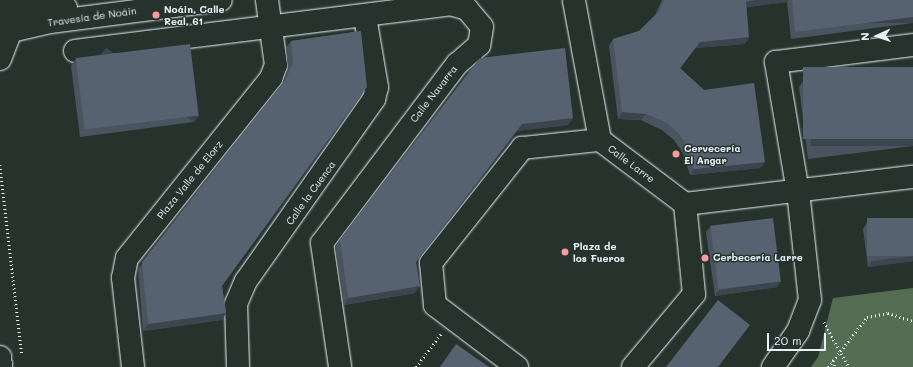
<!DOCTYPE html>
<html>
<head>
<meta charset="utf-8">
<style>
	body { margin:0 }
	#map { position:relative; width:913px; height:367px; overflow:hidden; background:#26332d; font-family:Mali,sans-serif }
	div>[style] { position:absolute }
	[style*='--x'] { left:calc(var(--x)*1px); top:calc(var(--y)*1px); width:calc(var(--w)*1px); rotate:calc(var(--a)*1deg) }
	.green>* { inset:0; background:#546c52 }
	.path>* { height:2.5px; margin-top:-1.25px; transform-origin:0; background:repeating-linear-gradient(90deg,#e8f1f8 0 1px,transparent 0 4px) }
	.roads { filter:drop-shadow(0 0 1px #e8f1f8) drop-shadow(0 0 1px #e8f1f8) }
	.minor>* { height:22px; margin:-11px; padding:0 11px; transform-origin:11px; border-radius:11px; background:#26332d }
	.highway>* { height:22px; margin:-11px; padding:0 11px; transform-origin:11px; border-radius:11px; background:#26332d }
	.wall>* { inset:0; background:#4a545f }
	.shaded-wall>* { inset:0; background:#3c454e; transform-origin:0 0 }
	.building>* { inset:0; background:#56626f; transform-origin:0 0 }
	.dots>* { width:11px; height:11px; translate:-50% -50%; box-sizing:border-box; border:2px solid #26332d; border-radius:50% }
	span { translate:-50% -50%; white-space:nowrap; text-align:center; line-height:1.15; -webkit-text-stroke:3px #26332d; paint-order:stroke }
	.poi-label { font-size:10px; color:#e8f1f8; font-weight:700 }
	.left { translate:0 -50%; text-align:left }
	.street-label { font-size:10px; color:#e8f1f8 }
	.north { position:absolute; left:857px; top:16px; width:40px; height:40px; -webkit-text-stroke:3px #26332d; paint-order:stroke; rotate:267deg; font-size:11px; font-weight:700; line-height:16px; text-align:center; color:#e8f1f8 }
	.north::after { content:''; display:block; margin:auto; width:14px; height:18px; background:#e8f1f8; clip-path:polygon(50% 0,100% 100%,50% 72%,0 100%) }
	.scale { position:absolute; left:767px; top:333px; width:59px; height:18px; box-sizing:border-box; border:2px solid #e8f1f8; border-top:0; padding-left:5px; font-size:12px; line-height:14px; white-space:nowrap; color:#e8f1f8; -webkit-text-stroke:3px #26332d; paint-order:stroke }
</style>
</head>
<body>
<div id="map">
	<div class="green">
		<i style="clip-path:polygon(913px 288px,913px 367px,811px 367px,818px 357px,833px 298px)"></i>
	</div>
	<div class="path">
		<i style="--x:0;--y:165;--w:191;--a:83.4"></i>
		<i style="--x:824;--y:322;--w:51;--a:60.9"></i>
		<i style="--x:833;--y:361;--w:6;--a:72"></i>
		<i style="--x:416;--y:367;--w:41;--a:-52.9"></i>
		<i style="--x:828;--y:367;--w:63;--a:-52"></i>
		<i style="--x:867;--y:317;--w:21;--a:-11"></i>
		<i style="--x:888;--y:313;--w:26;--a:18"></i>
	</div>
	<div class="roads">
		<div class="minor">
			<i style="--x:574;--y:1;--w:141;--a:79.4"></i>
			<i style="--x:600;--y:140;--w:106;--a:37"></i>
			<i style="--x:685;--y:204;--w:230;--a:-6.8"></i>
			<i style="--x:8;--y:7;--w:58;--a:1"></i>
			<i style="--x:11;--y:31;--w:40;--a:-13"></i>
			<i style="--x:50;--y:22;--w:172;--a:-7.3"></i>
			<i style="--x:75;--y:51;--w:378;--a:-7.1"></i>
			<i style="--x:450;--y:4;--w:18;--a:16"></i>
			<i style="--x:467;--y:9;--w:23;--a:50"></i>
			<i style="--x:482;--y:27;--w:18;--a:99"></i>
			<i style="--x:479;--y:45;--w:29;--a:139"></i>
			<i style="--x:457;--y:64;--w:224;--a:127"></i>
			<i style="--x:322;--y:243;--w:125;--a:81.7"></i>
			<i style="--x:0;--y:357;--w:10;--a:84"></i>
			<i style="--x:133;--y:367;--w:90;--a:-96.4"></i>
			<i style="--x:123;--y:278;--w:20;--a:-79"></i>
			<i style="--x:127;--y:258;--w:231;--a:-51.3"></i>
			<i style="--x:271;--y:78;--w:14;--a:-69"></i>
			<i style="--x:276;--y:65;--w:66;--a:-97.9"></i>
			<i style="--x:238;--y:367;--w:63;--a:-91.8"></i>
			<i style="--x:236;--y:304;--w:25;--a:-67"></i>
			<i style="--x:246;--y:281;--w:223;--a:-54.9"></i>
			<i style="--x:374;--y:99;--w:12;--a:-76"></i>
			<i style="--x:377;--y:87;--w:71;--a:-99.7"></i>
			<i style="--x:517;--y:367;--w:103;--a:-142.9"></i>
			<i style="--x:435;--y:305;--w:42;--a:-95.4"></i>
			<i style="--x:431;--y:263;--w:147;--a:-51.6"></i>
			<i style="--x:522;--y:148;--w:78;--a:-5.9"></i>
			<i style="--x:633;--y:367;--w:95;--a:-50.1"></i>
			<i style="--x:694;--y:294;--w:90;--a:-95.7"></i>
			<i style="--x:773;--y:367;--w:44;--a:-55.2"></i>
			<i style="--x:798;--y:331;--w:33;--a:-69"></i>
			<i style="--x:810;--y:300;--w:109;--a:-96.3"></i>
			<i style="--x:798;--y:192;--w:132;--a:-99.6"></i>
			<i style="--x:776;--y:62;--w:138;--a:-7.1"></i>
		</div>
		<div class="highway">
			<i style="--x:0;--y:59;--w:30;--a:-69"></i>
			<i style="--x:11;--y:31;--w:32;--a:-103"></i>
		</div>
	</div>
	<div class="wall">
		<i style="clip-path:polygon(662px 0,913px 0,913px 23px,791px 39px,787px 2px,746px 7px,745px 44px,695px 48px,680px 69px,765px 162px,760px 168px,690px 175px,683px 153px,674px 140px,662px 130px,641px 120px,618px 119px,609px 46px,613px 39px,639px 31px,655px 15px)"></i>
		<i style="clip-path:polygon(361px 31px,222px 286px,226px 313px,222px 320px,143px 331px,138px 269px,282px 84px,288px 69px,286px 48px,291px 41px)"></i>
		<i style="clip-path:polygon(480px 58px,573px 118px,568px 125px,517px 131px,416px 262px,415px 293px,344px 305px,335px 246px)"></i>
		<i style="clip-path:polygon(76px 59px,199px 115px,194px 122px,80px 137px,71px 66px)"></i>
		<i style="clip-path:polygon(913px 67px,913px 146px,808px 159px,799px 87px,804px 80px)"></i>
		<i style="clip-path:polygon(913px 218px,913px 261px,868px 267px,863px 229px,867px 223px)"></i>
		<i style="clip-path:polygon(711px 226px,781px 281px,777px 287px,715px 296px,706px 232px)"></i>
	</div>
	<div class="shaded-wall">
		<i style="clip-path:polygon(756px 0,789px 0,787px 2px,741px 8px,746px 1px)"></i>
		<i style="left:913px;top:17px;width:6px;height:119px;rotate:90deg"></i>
		<i style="clip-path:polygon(749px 37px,745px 44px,695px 48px,700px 42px)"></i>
		<i style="clip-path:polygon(622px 112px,646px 114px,641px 120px,618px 119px)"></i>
		<i style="left:199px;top:115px;width:9px;height:115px;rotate:126deg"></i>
		<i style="clip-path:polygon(573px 118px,568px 125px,517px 131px,411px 269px,522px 124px)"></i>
		<i style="left:913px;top:139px;width:7px;height:102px;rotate:90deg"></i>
		<i style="clip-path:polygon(765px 162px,760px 168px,690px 175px,694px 169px)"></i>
		<i style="clip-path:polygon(913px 256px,913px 261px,868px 267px,872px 261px)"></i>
		<i style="clip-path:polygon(781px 281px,777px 287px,715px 296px,719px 290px)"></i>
		<i style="clip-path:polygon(420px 286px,415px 293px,344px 305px,348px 298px)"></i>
		<i style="clip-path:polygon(226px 313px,222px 320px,143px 331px,148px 324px)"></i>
	</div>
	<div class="building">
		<i style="clip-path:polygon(664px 0,756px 0,746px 1px,749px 37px,700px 42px,680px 68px,704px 90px,754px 83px,765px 162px,694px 169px,688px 147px,679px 134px,667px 123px,646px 114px,622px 112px,613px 39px,639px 31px,659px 12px)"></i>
		<i style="clip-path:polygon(792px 0,913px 0,913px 17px,795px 32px)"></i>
		<i style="clip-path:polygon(361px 31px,367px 87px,222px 286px,226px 313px,148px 324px,142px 262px,286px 79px,293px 62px,291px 41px)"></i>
		<i style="left:190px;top:44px;width:72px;height:115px;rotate:83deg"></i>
		<i style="clip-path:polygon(565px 48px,573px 118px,522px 124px,416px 262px,420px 286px,348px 298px,340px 239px,480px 58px)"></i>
		<i style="left:913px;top:67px;width:72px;height:110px;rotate:90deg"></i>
		<i style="left:773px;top:218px;width:64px;height:63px;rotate:83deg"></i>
		<i style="left:913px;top:218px;width:38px;height:46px;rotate:90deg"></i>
		<i style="clip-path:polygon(718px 300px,750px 325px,718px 367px,666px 367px)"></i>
		<i style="clip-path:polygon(456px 344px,489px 367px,440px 367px)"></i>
	</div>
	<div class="dots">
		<i style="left:156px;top:15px;background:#ff9aa2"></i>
		<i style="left:676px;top:154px;background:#ff9aa2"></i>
		<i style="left:565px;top:252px;background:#ff9aa2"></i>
		<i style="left:705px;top:258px;background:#ff9aa2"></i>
	</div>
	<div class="poi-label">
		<span class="left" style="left:164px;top:15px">Noáin, Calle<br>Real, 61</span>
		<span class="left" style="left:684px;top:154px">Cervecería<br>El Angar</span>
		<span class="left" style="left:573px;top:252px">Plaza de<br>los Fueros</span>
		<span class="left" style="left:713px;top:258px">Cerbecería Larre</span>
	</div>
	<div class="street-label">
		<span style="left:92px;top:17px;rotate:-8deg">Travesía de Noáin</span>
		<span style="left:434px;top:94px;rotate:-52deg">Calle Navarra</span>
		<span style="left:631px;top:164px;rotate:37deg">Calle Larre</span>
		<span style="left:190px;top:180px;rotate:-51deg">Plaza Valle de Elorz</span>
		<span style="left:311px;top:193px;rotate:-54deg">Calle la Cuenca</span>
	</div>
	<div class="north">N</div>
	<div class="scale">20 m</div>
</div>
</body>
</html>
